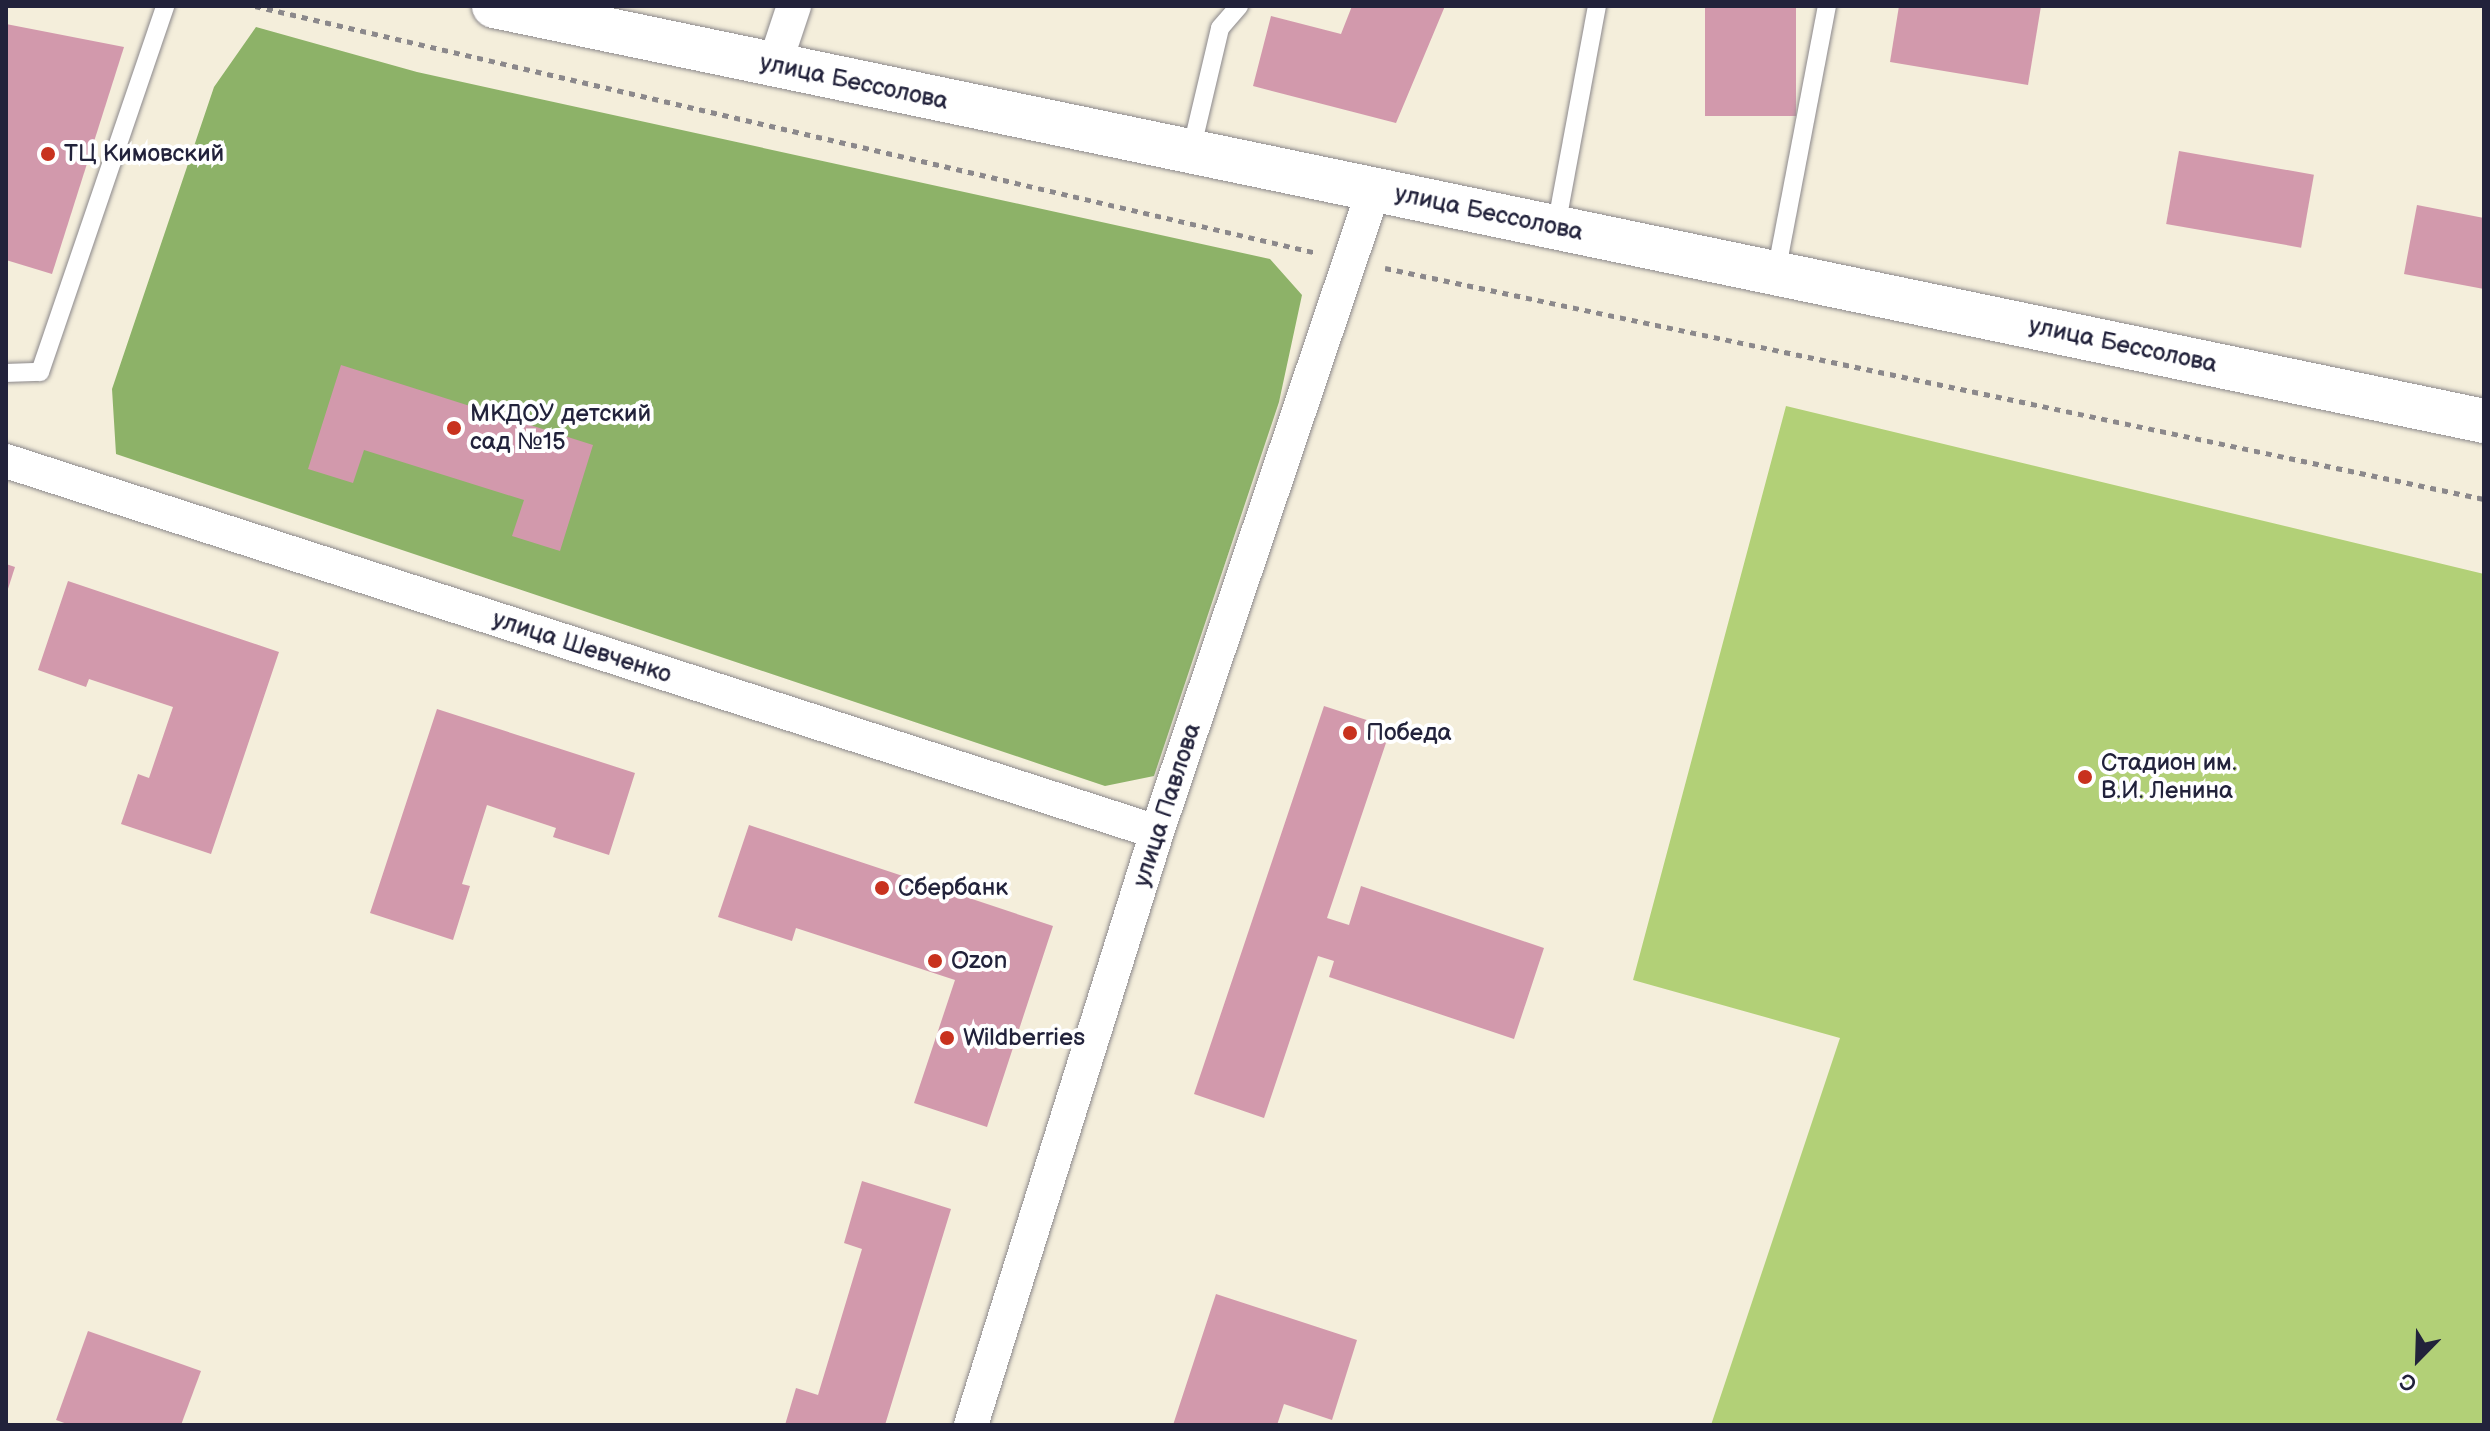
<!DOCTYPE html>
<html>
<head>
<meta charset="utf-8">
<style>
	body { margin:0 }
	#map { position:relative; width:2490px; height:1431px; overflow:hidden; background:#f4eedb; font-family:"Balsamiq Sans",sans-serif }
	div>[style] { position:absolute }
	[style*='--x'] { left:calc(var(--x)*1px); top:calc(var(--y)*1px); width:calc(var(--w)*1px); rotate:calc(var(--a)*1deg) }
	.green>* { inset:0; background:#b2d077 }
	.forest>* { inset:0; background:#8db268 }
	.building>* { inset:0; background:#d299ac; transform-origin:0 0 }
	.path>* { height:5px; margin-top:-2.5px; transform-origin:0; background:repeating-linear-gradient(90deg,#8b888b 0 6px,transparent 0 12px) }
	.roads { filter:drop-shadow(0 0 2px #8b888b) drop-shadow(0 0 2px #8b888b) }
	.service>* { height:18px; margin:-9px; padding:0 9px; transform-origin:9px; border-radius:9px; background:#fff }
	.minor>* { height:34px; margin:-17px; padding:0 17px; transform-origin:17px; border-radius:17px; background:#fff }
	.secondary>* { height:44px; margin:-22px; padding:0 22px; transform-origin:22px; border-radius:22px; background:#fff }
	.dots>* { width:22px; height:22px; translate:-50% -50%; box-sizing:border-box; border:4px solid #fff; border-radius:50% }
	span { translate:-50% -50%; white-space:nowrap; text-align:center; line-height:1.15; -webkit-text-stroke:8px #fff; paint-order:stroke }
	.street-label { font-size:24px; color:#22223b }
	.poi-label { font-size:24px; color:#22223b }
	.left { translate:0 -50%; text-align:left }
	.frame { position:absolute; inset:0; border:8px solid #22223b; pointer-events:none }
	.north { position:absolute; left:2378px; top:1319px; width:80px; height:80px; -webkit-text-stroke:6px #fff; paint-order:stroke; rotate:203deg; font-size:22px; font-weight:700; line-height:32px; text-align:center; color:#22223b }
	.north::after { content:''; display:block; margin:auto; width:28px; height:36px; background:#22223b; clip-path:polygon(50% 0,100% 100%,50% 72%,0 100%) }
</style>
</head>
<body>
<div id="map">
	<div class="green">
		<i style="clip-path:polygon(1786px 406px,2484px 574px,2484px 1425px,1711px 1425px,1840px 1038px,1633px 980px)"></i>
	</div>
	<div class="forest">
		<i style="clip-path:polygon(256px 27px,417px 72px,1270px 259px,1302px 295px,1279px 402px,1154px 776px,1105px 786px,116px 454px,112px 389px,214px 87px)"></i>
	</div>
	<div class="building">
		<i style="clip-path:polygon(1352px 6px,1445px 6px,1396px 123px,1253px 86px,1271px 16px,1341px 34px)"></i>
		<i style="left:1705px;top:6px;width:91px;height:110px"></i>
		<i style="clip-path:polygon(1899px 6px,2041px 6px,2028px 85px,1890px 62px)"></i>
		<i style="clip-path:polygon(6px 24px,124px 47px,52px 274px,6px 260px)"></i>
		<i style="left:2179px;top:151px;width:137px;height:74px;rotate:10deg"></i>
		<i style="clip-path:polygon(2417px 205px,2484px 218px,2484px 289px,2404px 274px)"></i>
		<i style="clip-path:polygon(341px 365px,593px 445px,560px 551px,512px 536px,524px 500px,364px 450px,353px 483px,308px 469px)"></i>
		<i style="clip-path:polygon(6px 564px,15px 567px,7px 592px,6px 592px)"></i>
		<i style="clip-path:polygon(68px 581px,279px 652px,211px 854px,121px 824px,138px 774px,149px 778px,173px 707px,89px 679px,86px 687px,38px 670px)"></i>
		<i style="clip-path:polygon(1324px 706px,1391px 728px,1327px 918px,1349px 925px,1361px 886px,1544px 948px,1514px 1039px,1329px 977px,1334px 961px,1318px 956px,1264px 1118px,1194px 1094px)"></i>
		<i style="clip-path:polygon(437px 709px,635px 773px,609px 855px,553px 837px,556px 828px,487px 805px,462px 884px,470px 886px,453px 940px,370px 913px)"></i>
		<i style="clip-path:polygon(749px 825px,1053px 926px,987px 1127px,914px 1103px,955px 980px,796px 928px,792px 941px,718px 917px)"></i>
		<i style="clip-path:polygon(862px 1181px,951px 1209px,885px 1425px,785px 1425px,796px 1388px,818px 1395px,862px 1249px,844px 1243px)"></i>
		<i style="clip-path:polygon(1216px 1294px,1357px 1340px,1332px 1420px,1284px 1404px,1277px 1425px,1173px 1425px)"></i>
		<i style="clip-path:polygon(88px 1331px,201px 1371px,181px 1425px,70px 1425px,56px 1420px)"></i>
	</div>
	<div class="path">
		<i style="--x:255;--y:6;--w:1090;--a:13.09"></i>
		<i style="--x:1385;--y:268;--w:1123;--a:11.87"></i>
	</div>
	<div class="roads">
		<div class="service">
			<i style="--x:1191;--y:151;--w:126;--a:-76.7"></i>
			<i style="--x:1220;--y:28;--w:29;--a:-49"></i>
			<i style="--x:1556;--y:227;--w:225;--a:-79.5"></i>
			<i style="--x:1776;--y:273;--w:272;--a:-79.2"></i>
			<i style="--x:6;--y:373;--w:34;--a:-2"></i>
			<i style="--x:40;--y:372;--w:387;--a:-71.1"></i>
		</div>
		<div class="minor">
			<i style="--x:774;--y:66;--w:63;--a:-71.6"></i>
			<i style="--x:6;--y:461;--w:1209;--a:17.87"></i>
			<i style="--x:971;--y:1425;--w:621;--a:-72.59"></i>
			<i style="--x:1157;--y:832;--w:679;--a:-71.35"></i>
		</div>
		<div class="secondary">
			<i style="--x:494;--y:6;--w:2033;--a:11.78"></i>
		</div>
	</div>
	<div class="dots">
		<i style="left:48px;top:154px;background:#c8321e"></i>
		<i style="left:454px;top:428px;background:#c8321e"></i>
		<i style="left:1350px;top:733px;background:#c8321e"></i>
		<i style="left:2085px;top:777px;background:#c8321e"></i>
		<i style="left:882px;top:888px;background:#c8321e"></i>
		<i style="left:935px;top:961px;background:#c8321e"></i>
		<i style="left:947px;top:1038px;background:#c8321e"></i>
	</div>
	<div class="street-label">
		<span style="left:854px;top:82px;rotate:12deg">улица Бессолова</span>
		<span style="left:1489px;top:213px;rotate:12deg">улица Бессолова</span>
		<span style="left:2123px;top:345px;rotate:12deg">улица Бессолова</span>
		<span style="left:582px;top:647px;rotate:18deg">улица Шевченко</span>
		<span style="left:1167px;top:805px;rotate:-72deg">улица Павлова</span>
	</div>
	<div class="poi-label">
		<span class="left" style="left:64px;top:154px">ТЦ Кимовский</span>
		<span class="left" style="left:470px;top:428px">МКДОУ детский<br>сад №15</span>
		<span class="left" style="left:1366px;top:733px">Победа</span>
		<span class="left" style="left:2101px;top:777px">Стадион им.<br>В.И. Ленина</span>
		<span class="left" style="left:898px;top:888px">Сбербанк</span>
		<span class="left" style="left:951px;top:961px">Ozon</span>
		<span class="left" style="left:963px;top:1038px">Wildberries</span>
	</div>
	<div class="frame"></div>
	<div class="north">С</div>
</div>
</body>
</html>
